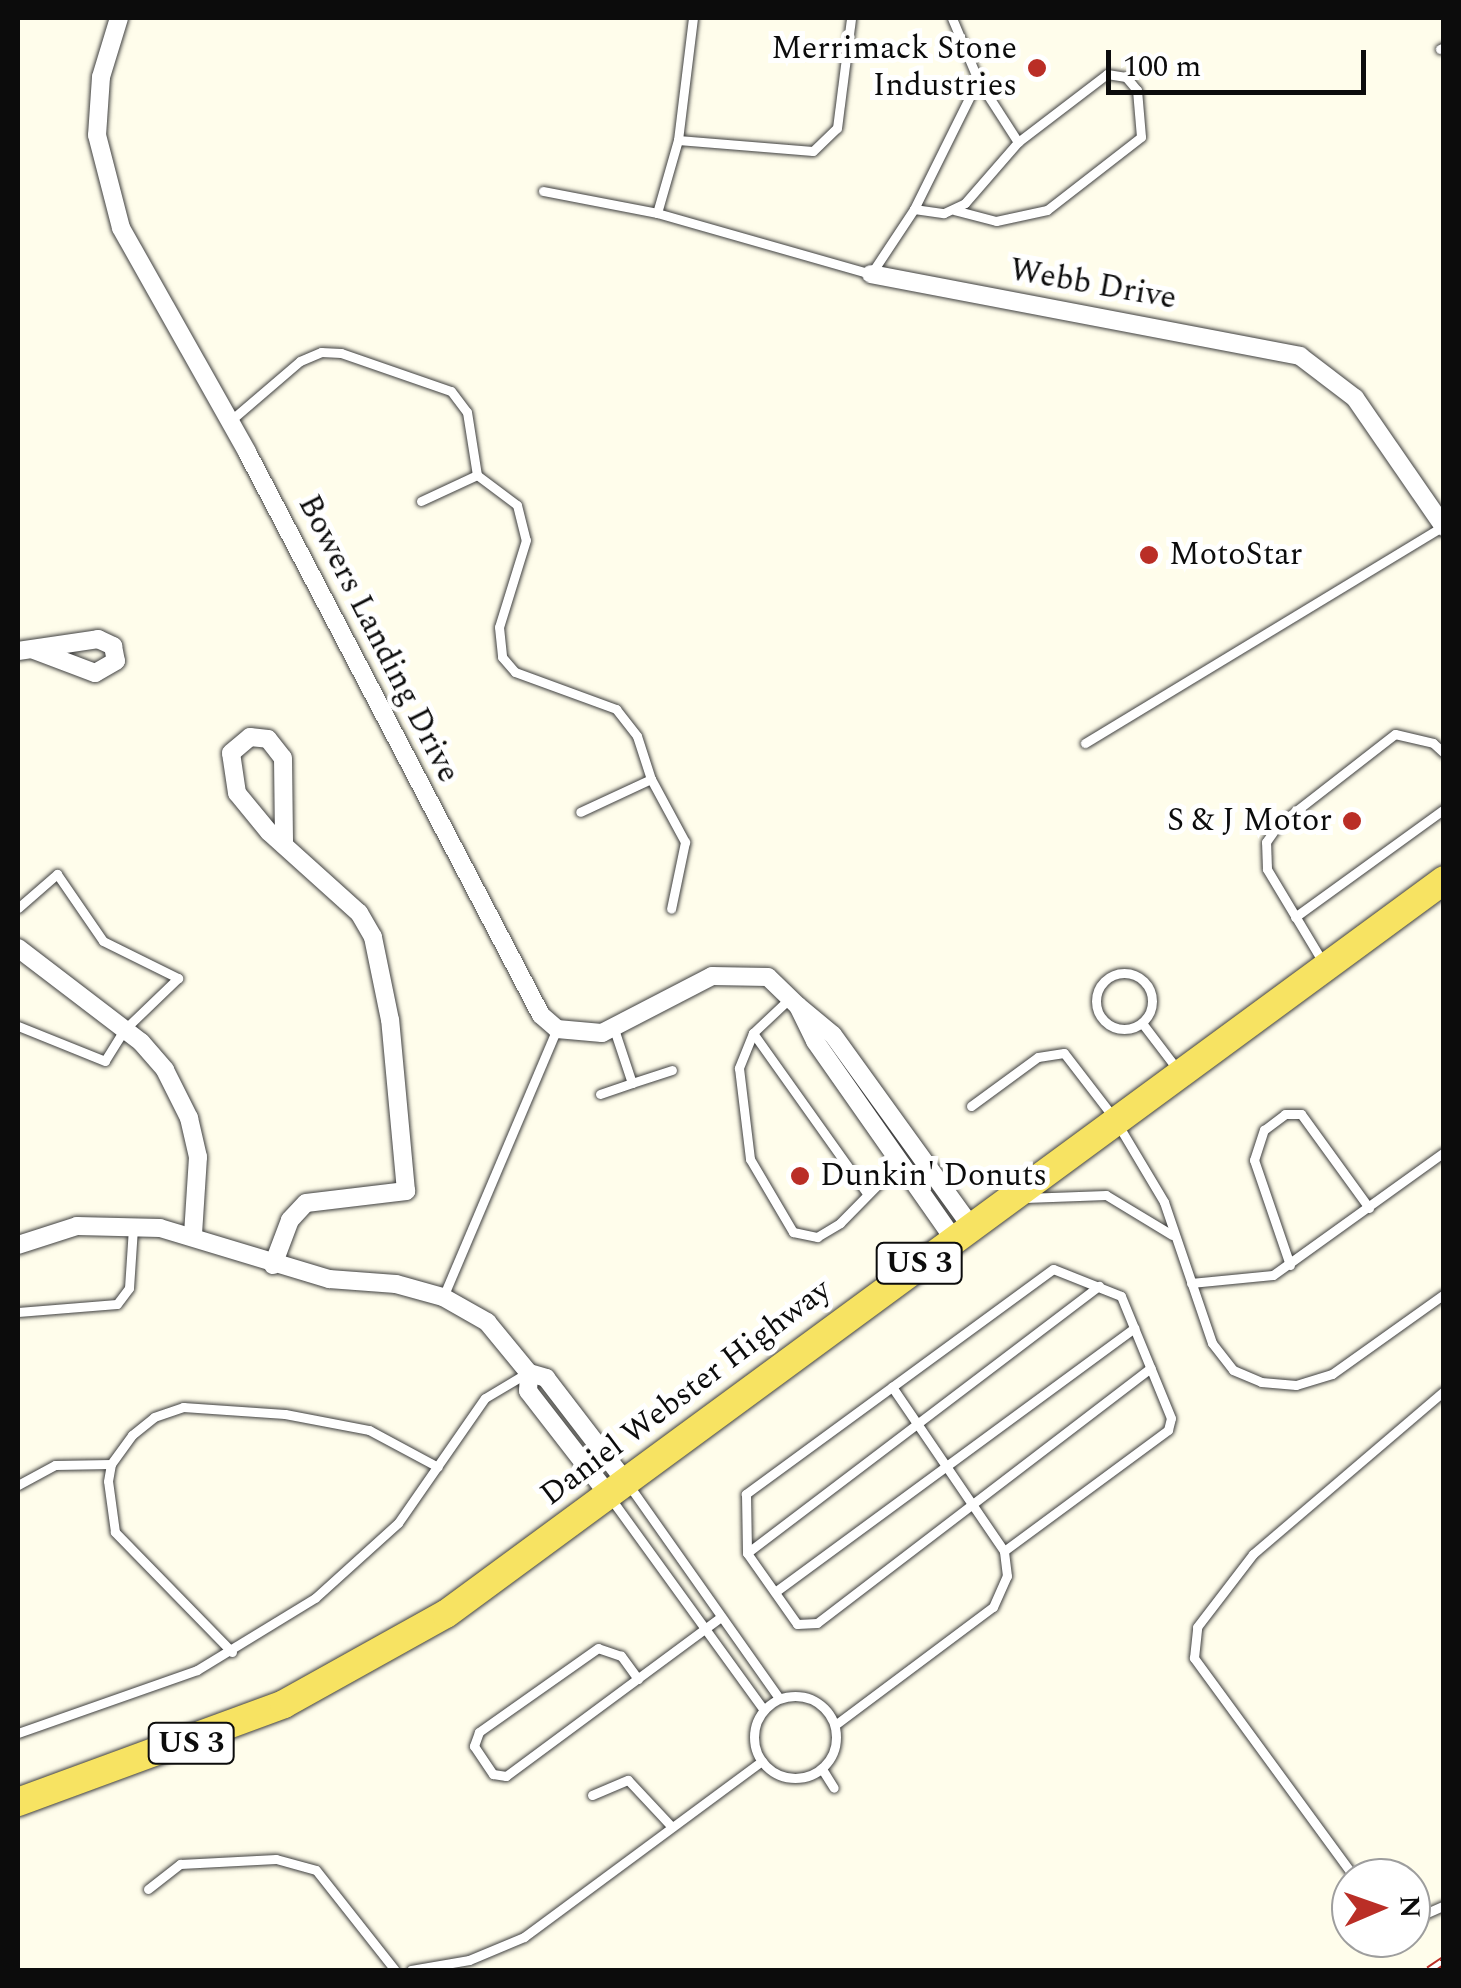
<!DOCTYPE html>
<html>
<head>
<meta charset="utf-8">
<style>
	body { margin:0 }
	#map { position:relative; width:1461px; height:1988px; overflow:hidden; background:#fffdeb; font-family:Spectral,serif }
	div>[style] { position:absolute }
	[style*='--x'] { left:calc(var(--x)*1px); top:calc(var(--y)*1px); width:calc(var(--w)*1px); rotate:calc(var(--a)*1deg) }
	.roads { filter:drop-shadow(0 0 2px #3f3f3f) drop-shadow(0 0 2px #3f3f3f) }
	.lane>* { height:9px; margin:-4.5px; padding:0 4.5px; transform-origin:4.5px; border-radius:4.5px; background:#fff }
	.lane>.ring { margin:-4.5px; padding:0; box-sizing:content-box; background:none; border:9px solid #fff; border-radius:50% }
	.street>* { height:18px; margin:-9px; padding:0 9px; transform-origin:9px; border-radius:9px; background:#fff }
	.primary>* { height:28px; margin:-14px; padding:0 14px; transform-origin:14px; border-radius:14px; background:#f7e362 }
	.rail>* { height:9px; margin-top:-4.5px; transform-origin:0; background:repeating-linear-gradient(90deg,#fff 0 15px,#ba2e26 0 30px); box-sizing:border-box; border-block:2px solid #ba2e26 }
	.dots>* { width:28px; height:28px; translate:-50% -50%; box-sizing:border-box; border:5px solid #fff; border-radius:50% }
	span { translate:-50% -50%; white-space:nowrap; text-align:center; line-height:1.15; -webkit-text-stroke:10px #fff; paint-order:stroke }
	.shield-label span { padding:2px 8px; background:#fff; border:2px solid; border-radius:8px; -webkit-text-stroke-width:0 }
	.shield-label { font-size:30px; color:#0c0c0c; font-weight:700 }
	.poi-label { font-size:32px; color:#0c0c0c }
	.right { translate:-100% -50%; text-align:right }
	.left { translate:0 -50%; text-align:left }
	.street-label { font-size:32px; color:#0c0c0c }
	.frame { position:absolute; inset:0; border:20px solid #0c0c0c; pointer-events:none }
	.north { position:absolute; left:1331px; top:1858px; width:100px; height:100px; box-sizing:border-box; background:#fff; border:2px solid #9e9e9e; border-radius:50%; rotate:88deg; font-size:28px; font-weight:700; line-height:40px; text-align:center; color:#0c0c0c }
	.north::after { content:''; display:block; margin:auto; width:35px; height:45px; background:#ba2e26; clip-path:polygon(50% 0,100% 100%,50% 72%,0 100%) }
	.scale { position:absolute; left:1106px; top:50px; width:260px; height:45px; box-sizing:border-box; border:5px solid #0c0c0c; border-top:0; padding-left:12px; font-size:30px; line-height:35px; white-space:nowrap; color:#0c0c0c; -webkit-text-stroke:8px #fff; paint-order:stroke }
</style>
</head>
<body>
<div id="map">
	<div class="roads">
		<div class="lane">
			<i style="--x:1440;--y:49;--w:4;--a:-27"></i>
			<i style="--x:978;--y:80;--w:74;--a:57.2"></i>
			<i style="--x:678;--y:140;--w:135;--a:4.7"></i>
			<i style="--x:813;--y:151;--w:33;--a:-44"></i>
			<i style="--x:837;--y:128;--w:111;--a:-82.7"></i>
			<i style="--x:543;--y:191;--w:116;--a:10.9"></i>
			<i style="--x:657;--y:213;--w:223;--a:15.9"></i>
			<i style="--x:871;--y:274;--w:78;--a:-56.5"></i>
			<i style="--x:914;--y:209;--w:144;--a:-63.6"></i>
			<i style="--x:978;--y:80;--w:67;--a:-112.8"></i>
			<i style="--x:914;--y:209;--w:30;--a:8"></i>
			<i style="--x:944;--y:213;--w:23;--a:-25"></i>
			<i style="--x:965;--y:203;--w:81;--a:-49"></i>
			<i style="--x:1018;--y:142;--w:112;--a:-37.4"></i>
			<i style="--x:1107;--y:74;--w:19;--a:9"></i>
			<i style="--x:1126;--y:77;--w:17;--a:50"></i>
			<i style="--x:1137;--y:90;--w:47;--a:85.1"></i>
			<i style="--x:1141;--y:137;--w:119;--a:142.2"></i>
			<i style="--x:1047;--y:210;--w:52;--a:167.8"></i>
			<i style="--x:996;--y:221;--w:43;--a:-165.3"></i>
			<i style="--x:657;--y:213;--w:76;--a:-74"></i>
			<i style="--x:678;--y:140;--w:123;--a:-83"></i>
			<i style="--x:230;--y:421;--w:92;--a:-40.6"></i>
			<i style="--x:300;--y:361;--w:23;--a:-23"></i>
			<i style="--x:321;--y:352;--w:20;--a:3"></i>
			<i style="--x:341;--y:353;--w:116;--a:19.1"></i>
			<i style="--x:451;--y:391;--w:26;--a:53"></i>
			<i style="--x:467;--y:412;--w:64;--a:81"></i>
			<i style="--x:421;--y:501;--w:62;--a:-24.9"></i>
			<i style="--x:477;--y:475;--w:50;--a:36.9"></i>
			<i style="--x:517;--y:505;--w:36;--a:76"></i>
			<i style="--x:526;--y:540;--w:91;--a:107.2"></i>
			<i style="--x:499;--y:627;--w:30;--a:84"></i>
			<i style="--x:502;--y:657;--w:20;--a:49"></i>
			<i style="--x:515;--y:672;--w:108;--a:20.1"></i>
			<i style="--x:616;--y:709;--w:34;--a:52"></i>
			<i style="--x:637;--y:736;--w:45;--a:72"></i>
			<i style="--x:651;--y:779;--w:78;--a:155.1"></i>
			<i style="--x:1085;--y:743;--w:419;--a:-31.2"></i>
			<i style="--x:651;--y:779;--w:72;--a:61.6"></i>
			<i style="--x:685;--y:842;--w:68;--a:101.8"></i>
			<i style="--x:18;--y:908;--w:52;--a:-41.1"></i>
			<i style="--x:57;--y:874;--w:81;--a:55.5"></i>
			<i style="--x:103;--y:941;--w:84;--a:26.3"></i>
			<i style="--x:178;--y:978;--w:75;--a:136.1"></i>
			<i style="--x:124;--y:1030;--w:36;--a:122"></i>
			<i style="--x:105;--y:1061;--w:94;--a:-158.1"></i>
			<i style="--x:1295;--y:917;--w:184;--a:-35.9"></i>
			<i style="--x:1324;--y:964;--w:111;--a:-121"></i>
			<i style="--x:1267;--y:869;--w:27;--a:-92"></i>
			<i style="--x:1266;--y:842;--w:21;--a:-55"></i>
			<i style="--x:1278;--y:825;--w:148;--a:-37.9"></i>
			<i style="--x:1395;--y:734;--w:39;--a:13"></i>
			<i style="--x:1433;--y:743;--w:15;--a:42"></i>
			<i class="ring" style="left:1096px;top:973px;width:47px;height:47px"></i>
			<i style="--x:789;--y:999;--w:50;--a:136.6"></i>
			<i style="--x:753;--y:1033;--w:195;--a:54.6"></i>
			<i style="--x:1142;--y:1023;--w:58;--a:52.7"></i>
			<i style="--x:614;--y:1029;--w:57;--a:71.6"></i>
			<i style="--x:632;--y:1083;--w:42;--a:-18"></i>
			<i style="--x:753;--y:1033;--w:38;--a:112"></i>
			<i style="--x:739;--y:1068;--w:92;--a:83.1"></i>
			<i style="--x:750;--y:1159;--w:85;--a:59.5"></i>
			<i style="--x:793;--y:1232;--w:25;--a:12"></i>
			<i style="--x:817;--y:1237;--w:27;--a:-31"></i>
			<i style="--x:840;--y:1223;--w:84;--a:-45.5"></i>
			<i style="--x:600;--y:1094;--w:34;--a:-19"></i>
			<i style="--x:971;--y:1106;--w:83;--a:-36.2"></i>
			<i style="--x:1038;--y:1057;--w:26;--a:-9"></i>
			<i style="--x:1064;--y:1053;--w:82;--a:52.4"></i>
			<i style="--x:1114;--y:1118;--w:98;--a:59.2"></i>
			<i style="--x:1164;--y:1202;--w:149;--a:71.2"></i>
			<i style="--x:1212;--y:1343;--w:34;--a:52"></i>
			<i style="--x:1233;--y:1370;--w:30;--a:23"></i>
			<i style="--x:1261;--y:1382;--w:35;--a:5"></i>
			<i style="--x:1296;--y:1385;--w:38;--a:-17"></i>
			<i style="--x:1332;--y:1374;--w:138;--a:-35.5"></i>
			<i style="--x:1025;--y:1198;--w:81;--a:-2.1"></i>
			<i style="--x:1106;--y:1195;--w:77;--a:31.2"></i>
			<i style="--x:1290;--y:1265;--w:111;--a:-108.9"></i>
			<i style="--x:1254;--y:1160;--w:32;--a:-72"></i>
			<i style="--x:1264;--y:1130;--w:26;--a:-37"></i>
			<i style="--x:1285;--y:1114;--w:16;--a:0"></i>
			<i style="--x:1301;--y:1114;--w:116;--a:54.1"></i>
			<i style="--x:1191;--y:1283;--w:82;--a:-5.6"></i>
			<i style="--x:1273;--y:1275;--w:211;--a:-35.7"></i>
			<i style="--x:443;--y:1297;--w:291;--a:-67"></i>
			<i style="--x:18;--y:1312;--w:99;--a:-4.6"></i>
			<i style="--x:117;--y:1304;--w:20;--a:-53"></i>
			<i style="--x:129;--y:1288;--w:61;--a:-86.2"></i>
			<i style="--x:628;--y:1484;--w:262;--a:54.8"></i>
			<i style="--x:18;--y:1485;--w:42;--a:-28.4"></i>
			<i style="--x:55;--y:1465;--w:56;--a:-1"></i>
			<i style="--x:609;--y:1496;--w:264;--a:54.1"></i>
			<i style="--x:1004;--y:1551;--w:204;--a:-36.4"></i>
			<i style="--x:1168;--y:1430;--w:12;--a:-76"></i>
			<i style="--x:1171;--y:1418;--w:132;--a:-112.3"></i>
			<i style="--x:1121;--y:1296;--w:73;--a:-158.3"></i>
			<i style="--x:1053;--y:1269;--w:381;--a:143.8"></i>
			<i style="--x:746;--y:1494;--w:59;--a:89"></i>
			<i style="--x:747;--y:1553;--w:87;--a:54.8"></i>
			<i style="--x:797;--y:1624;--w:20;--a:-3"></i>
			<i style="--x:817;--y:1623;--w:420;--a:-37.4"></i>
			<i style="--x:747;--y:1553;--w:442;--a:-37.2"></i>
			<i style="--x:775;--y:1592;--w:446;--a:-36.3"></i>
			<i style="--x:232;--y:1652;--w:168;--a:-134.3"></i>
			<i style="--x:115;--y:1532;--w:51;--a:-97.8"></i>
			<i style="--x:108;--y:1481;--w:17;--a:-80"></i>
			<i style="--x:111;--y:1464;--w:36;--a:-54"></i>
			<i style="--x:132;--y:1435;--w:28;--a:-39"></i>
			<i style="--x:154;--y:1417;--w:31;--a:-19"></i>
			<i style="--x:183;--y:1407;--w:102;--a:3.9"></i>
			<i style="--x:285;--y:1414;--w:86;--a:10.8"></i>
			<i style="--x:369;--y:1430;--w:78;--a:28.2"></i>
			<i style="--x:638;--y:1679;--w:29;--a:-126"></i>
			<i style="--x:621;--y:1656;--w:24;--a:-161"></i>
			<i style="--x:598;--y:1648;--w:146;--a:144.8"></i>
			<i style="--x:479;--y:1732;--w:15;--a:110"></i>
			<i style="--x:474;--y:1746;--w:34;--a:56"></i>
			<i style="--x:493;--y:1774;--w:13;--a:9"></i>
			<i style="--x:506;--y:1776;--w:267;--a:-36.5"></i>
			<i class="ring" style="left:754px;top:1696px;width:73px;height:73px"></i>
			<i style="--x:835;--y:1725;--w:197;--a:-36.8"></i>
			<i style="--x:993;--y:1607;--w:34;--a:-66"></i>
			<i style="--x:1007;--y:1576;--w:25;--a:-97"></i>
			<i style="--x:1004;--y:1551;--w:199;--a:-124.3"></i>
			<i style="--x:18;--y:1733;--w:190;--a:-19.4"></i>
			<i style="--x:197;--y:1670;--w:138;--a:-31.4"></i>
			<i style="--x:315;--y:1598;--w:112;--a:-42.1"></i>
			<i style="--x:398;--y:1523;--w:152;--a:-55.2"></i>
			<i style="--x:485;--y:1398;--w:49;--a:-30.8"></i>
			<i style="--x:822;--y:1769;--w:22;--a:58"></i>
			<i style="--x:592;--y:1795;--w:39;--a:-23"></i>
			<i style="--x:628;--y:1780;--w:64;--a:46.9"></i>
			<i style="--x:1355;--y:1878;--w:273;--a:-126.2"></i>
			<i style="--x:1194;--y:1658;--w:31;--a:-84"></i>
			<i style="--x:1197;--y:1627;--w:92;--a:-52.5"></i>
			<i style="--x:1253;--y:1554;--w:251;--a:-40.5"></i>
			<i style="--x:148;--y:1889;--w:41;--a:-38"></i>
			<i style="--x:180;--y:1864;--w:96;--a:-3"></i>
			<i style="--x:276;--y:1859;--w:41;--a:15.4"></i>
			<i style="--x:316;--y:1870;--w:127;--a:51.7"></i>
			<i style="--x:1411;--y:1920;--w:36;--a:-24"></i>
			<i style="--x:411;--y:1970;--w:59;--a:-9.8"></i>
			<i style="--x:469;--y:1960;--w:60;--a:-22.7"></i>
			<i style="--x:524;--y:1937;--w:296;--a:-36.5"></i>
		</div>
		<div class="street">
			<i style="--x:119;--y:18;--w:62;--a:107"></i>
			<i style="--x:101;--y:77;--w:58;--a:93.9"></i>
			<i style="--x:97;--y:135;--w:96;--a:75.5"></i>
			<i style="--x:121;--y:228;--w:257;--a:60.6"></i>
			<i style="--x:247;--y:452;--w:635;--a:62.43"></i>
			<i style="--x:541;--y:1015;--w:21;--a:41"></i>
			<i style="--x:557;--y:1029;--w:45;--a:5.1"></i>
			<i style="--x:602;--y:1033;--w:124;--a:-27.4"></i>
			<i style="--x:712;--y:976;--w:56;--a:1"></i>
			<i style="--x:768;--y:977;--w:42;--a:44"></i>
			<i style="--x:798;--y:1006;--w:39;--a:64"></i>
			<i style="--x:815;--y:1041;--w:241;--a:55"></i>
			<i style="--x:871;--y:274;--w:437;--a:10.8"></i>
			<i style="--x:1300;--y:356;--w:69;--a:37.4"></i>
			<i style="--x:1355;--y:398;--w:157;--a:55.4"></i>
			<i style="--x:18;--y:651;--w:81;--a:-8.5"></i>
			<i style="--x:98;--y:639;--w:17;--a:25"></i>
			<i style="--x:113;--y:646;--w:15;--a:79"></i>
			<i style="--x:116;--y:661;--w:24;--a:150"></i>
			<i style="--x:95;--y:673;--w:65;--a:-159.3"></i>
			<i style="--x:18;--y:948;--w:155;--a:37.4"></i>
			<i style="--x:141;--y:1042;--w:37;--a:49"></i>
			<i style="--x:165;--y:1070;--w:54;--a:63.4"></i>
			<i style="--x:189;--y:1118;--w:40;--a:77"></i>
			<i style="--x:198;--y:1157;--w:78;--a:93.7"></i>
			<i style="--x:798;--y:1006;--w:45;--a:39.6"></i>
			<i style="--x:833;--y:1035;--w:234;--a:54.2"></i>
			<i style="--x:18;--y:1245;--w:62;--a:-17.9"></i>
			<i style="--x:77;--y:1226;--w:83;--a:1.4"></i>
			<i style="--x:160;--y:1228;--w:177;--a:16.8"></i>
			<i style="--x:329;--y:1279;--w:67;--a:4.3"></i>
			<i style="--x:396;--y:1284;--w:49;--a:15.5"></i>
			<i style="--x:443;--y:1297;--w:51;--a:29.6"></i>
			<i style="--x:487;--y:1322;--w:66;--a:50.5"></i>
			<i style="--x:529;--y:1373;--w:18;--a:16"></i>
			<i style="--x:546;--y:1378;--w:130;--a:52.5"></i>
			<i style="--x:273;--y:1265;--w:48;--a:-69.3"></i>
			<i style="--x:290;--y:1220;--w:23;--a:-47"></i>
			<i style="--x:306;--y:1203;--w:101;--a:-6.8"></i>
			<i style="--x:406;--y:1191;--w:172;--a:-95.3"></i>
			<i style="--x:390;--y:1020;--w:85;--a:-101.6"></i>
			<i style="--x:373;--y:937;--w:28;--a:-120"></i>
			<i style="--x:359;--y:913;--w:121;--a:-138"></i>
			<i style="--x:269;--y:832;--w:50;--a:-129.4"></i>
			<i style="--x:237;--y:793;--w:40;--a:-98.5"></i>
			<i style="--x:231;--y:753;--w:25;--a:-40"></i>
			<i style="--x:250;--y:737;--w:18;--a:6"></i>
			<i style="--x:268;--y:739;--w:24;--a:52"></i>
			<i style="--x:283;--y:758;--w:87;--a:89.3"></i>
			<i style="--x:529;--y:1373;--w:18;--a:93"></i>
			<i style="--x:528;--y:1391;--w:130;--a:52.2"></i>
		</div>
		<div class="primary">
			<i style="--x:18;--y:1802;--w:283;--a:-20.2"></i>
			<i style="--x:284;--y:1704;--w:185;--a:-29.1"></i>
			<i style="--x:446;--y:1614;--w:1239;--a:-36.33"></i>
		</div>
	</div>
	<div class="rail">
		<i style="--x:1429;--y:1970;--w:18;--a:-34"></i>
	</div>
	<div class="dots">
		<i style="left:1037px;top:68px;background:#ba2e26"></i>
		<i style="left:1149px;top:555px;background:#ba2e26"></i>
		<i style="left:1352px;top:821px;background:#ba2e26"></i>
		<i style="left:800px;top:1176px;background:#ba2e26"></i>
	</div>
	<div class="shield-label">
		<span style="left:919px;top:1263px">US 3</span>
		<span style="left:191px;top:1743px">US 3</span>
	</div>
	<div class="poi-label">
		<span class="right" style="left:1017px;top:68px">Merrimack Stone<br>Industries</span>
		<span class="left" style="left:1169px;top:555px">MotoStar</span>
		<span class="right" style="left:1332px;top:821px">S &amp; J Motor</span>
		<span class="left" style="left:820px;top:1176px">Dunkin' Donuts</span>
	</div>
	<div class="street-label">
		<span style="left:1093px;top:285px;rotate:10deg">Webb Drive</span>
		<span style="left:378px;top:639px;rotate:63deg">Bowers Landing Drive</span>
		<span style="left:686px;top:1393px;rotate:-37deg">Daniel Webster Highway</span>
	</div>
	<div class="frame"></div>
	<div class="north">N</div>
	<div class="scale">100 m</div>
</div>
</body>
</html>
